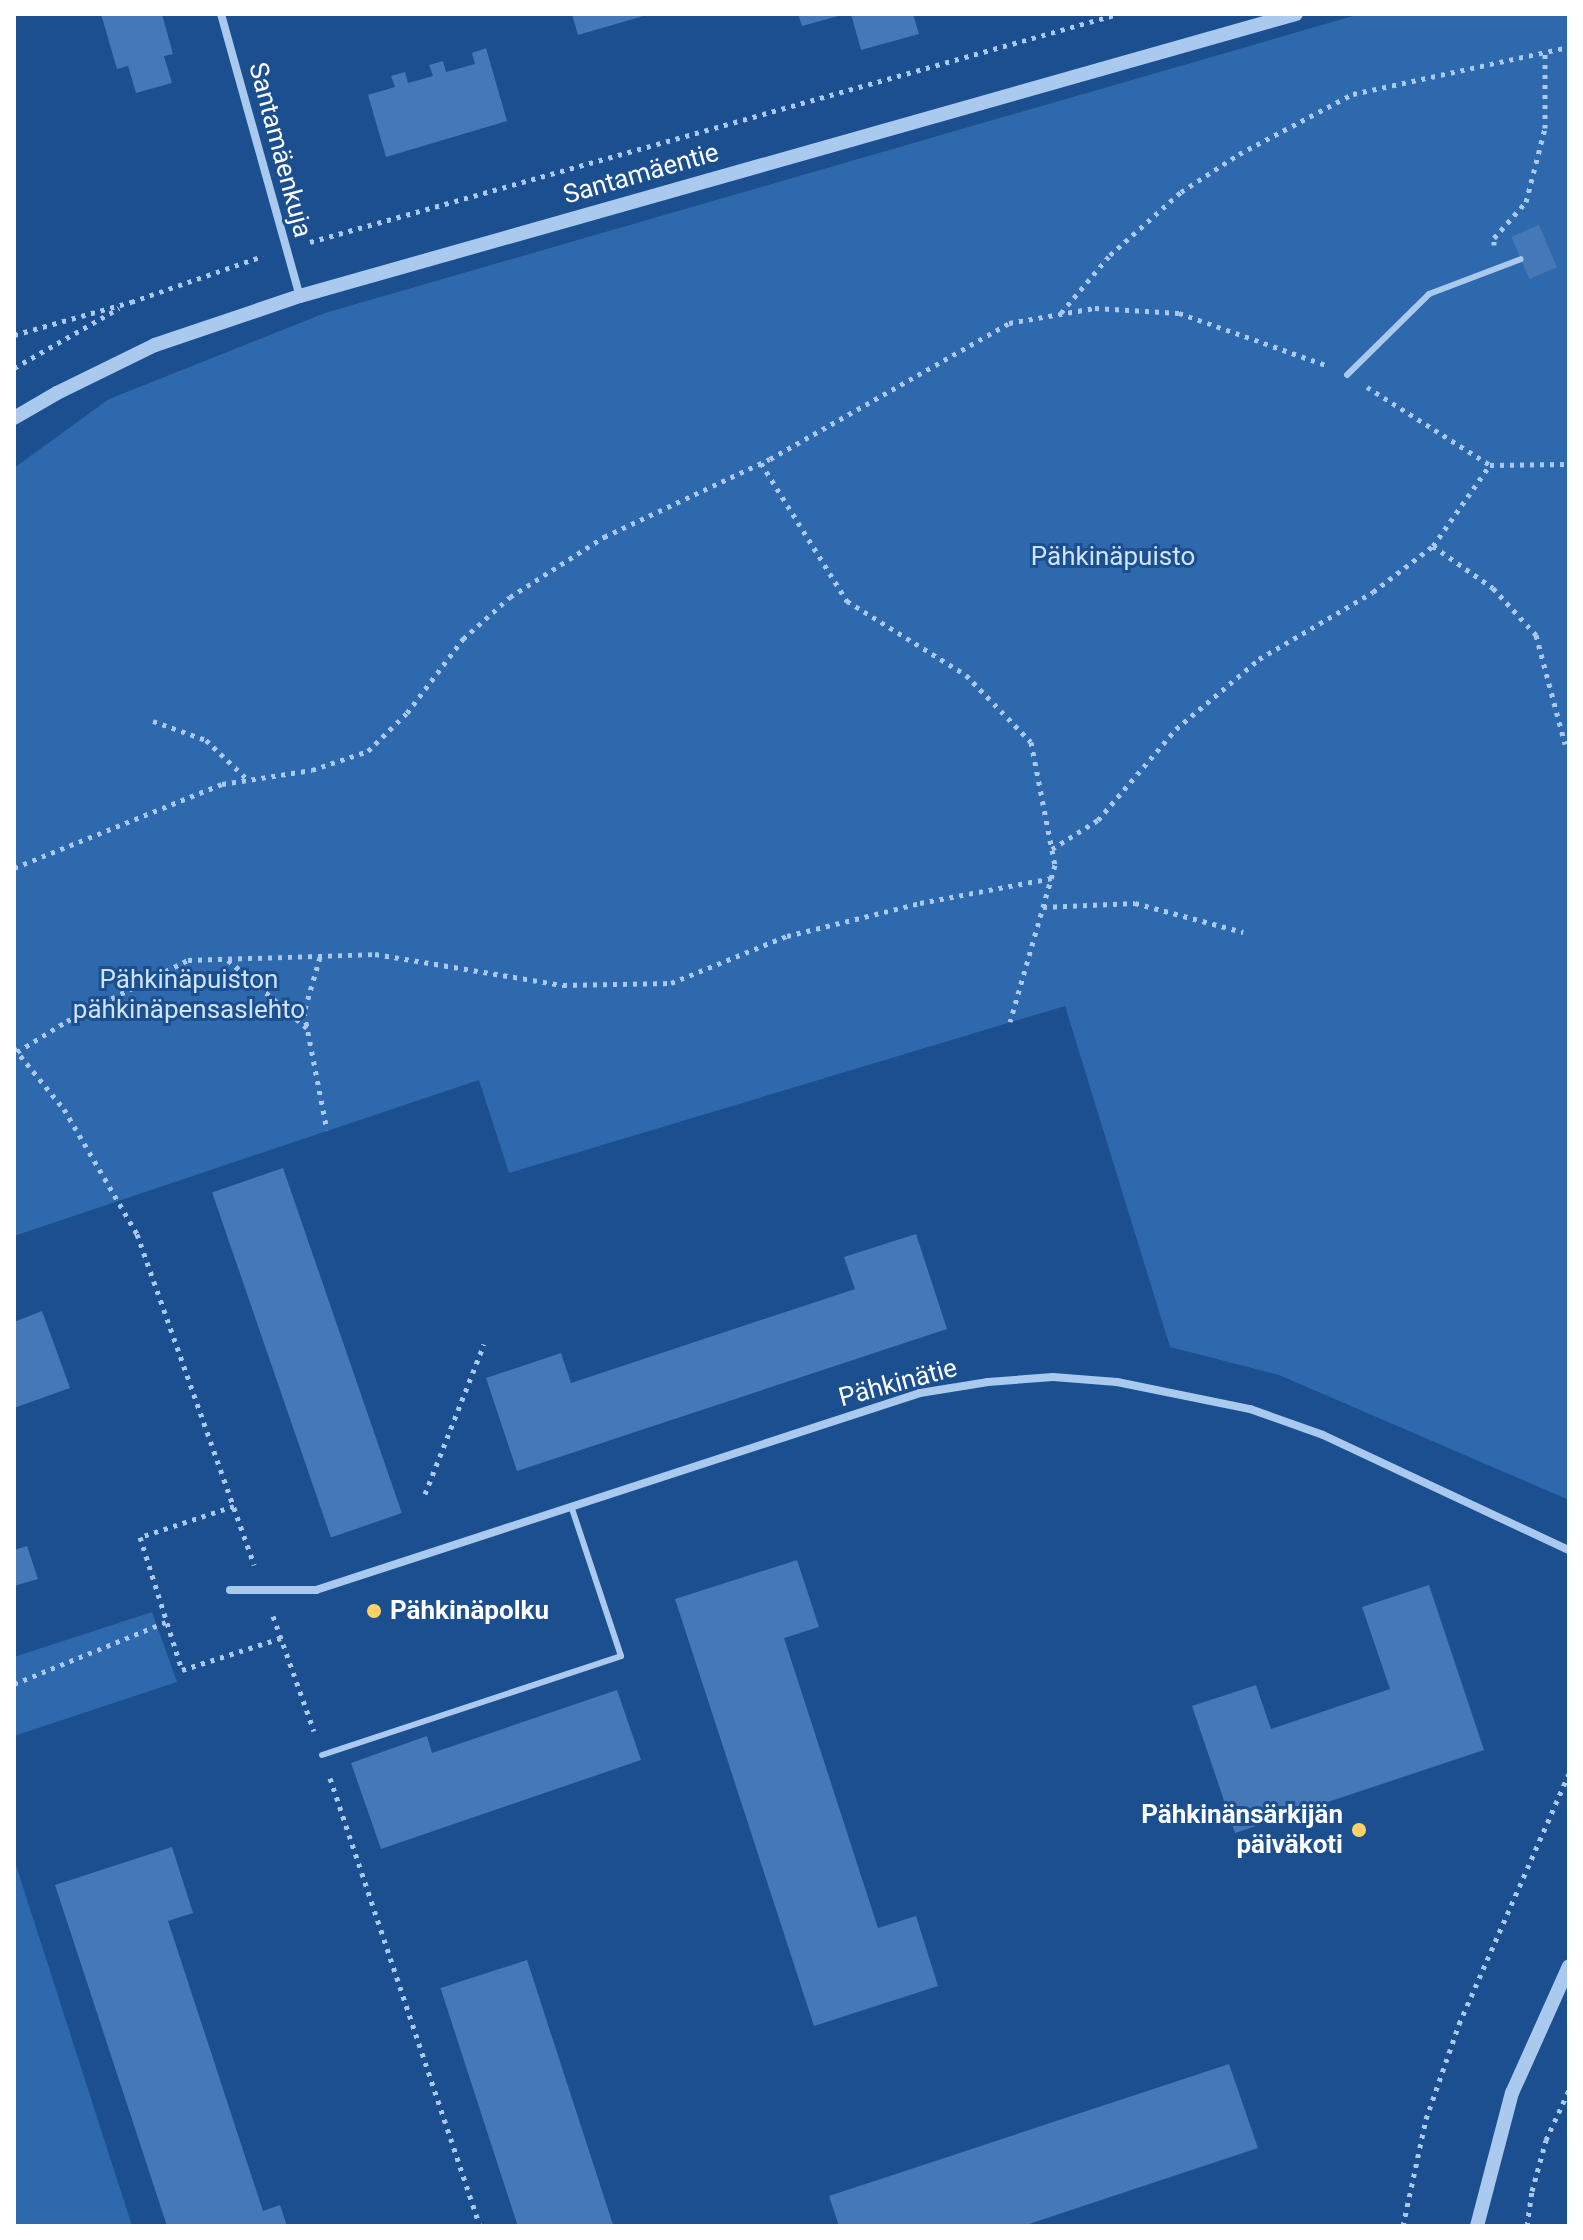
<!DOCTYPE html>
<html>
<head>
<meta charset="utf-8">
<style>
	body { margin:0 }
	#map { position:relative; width:1583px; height:2240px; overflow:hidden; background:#1b4f8f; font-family:Roboto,sans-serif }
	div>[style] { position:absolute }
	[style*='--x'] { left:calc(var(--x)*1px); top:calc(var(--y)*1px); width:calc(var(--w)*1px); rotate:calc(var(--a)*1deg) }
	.green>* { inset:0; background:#2e69ad }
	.building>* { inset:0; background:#4478b7; transform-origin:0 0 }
	.path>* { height:5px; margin-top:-2.5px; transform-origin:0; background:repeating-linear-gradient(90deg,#a9c9ee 0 4px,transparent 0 10px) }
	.service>* { height:6px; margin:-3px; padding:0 3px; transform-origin:3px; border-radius:3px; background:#a9c9ee }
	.minor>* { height:8px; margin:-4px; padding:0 4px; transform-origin:4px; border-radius:4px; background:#a9c9ee }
	.tertiary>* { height:14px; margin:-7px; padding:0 7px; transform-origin:7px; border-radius:7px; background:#a9c9ee }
	.dots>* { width:22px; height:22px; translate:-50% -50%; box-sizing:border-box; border:4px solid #1b4f8f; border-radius:50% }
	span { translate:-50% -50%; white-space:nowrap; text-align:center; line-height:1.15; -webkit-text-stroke:6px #1b4f8f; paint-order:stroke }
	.street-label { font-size:26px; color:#fff }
	.park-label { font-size:26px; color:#cfe3fa }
	.poi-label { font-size:26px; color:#fff; font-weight:700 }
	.left { translate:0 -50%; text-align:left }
	.right { translate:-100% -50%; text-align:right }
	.frame { position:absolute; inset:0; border:16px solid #fff; pointer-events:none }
</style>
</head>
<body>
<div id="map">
	<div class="green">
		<i style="clip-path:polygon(1360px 14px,1569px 14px,1569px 1500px,1279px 1375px,1170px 1347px,1065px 1006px,509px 1173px,479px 1080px,14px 1236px,14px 468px,109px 399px,325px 313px)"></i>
		<i style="clip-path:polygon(152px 1612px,177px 1682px,14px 1736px,14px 1657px)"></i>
		<i style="clip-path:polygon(14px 1859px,132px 2226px,14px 2226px)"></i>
	</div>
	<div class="building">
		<i style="clip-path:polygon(101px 14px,162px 14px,173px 54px,164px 56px,172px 83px,136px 93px,128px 66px,117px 69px)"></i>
		<i style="clip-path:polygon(572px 14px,647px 14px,647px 15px,578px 35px)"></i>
		<i style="clip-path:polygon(798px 14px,842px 14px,842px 15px,802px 26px)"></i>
		<i style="clip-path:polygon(851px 14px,913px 14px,919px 34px,861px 50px)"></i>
		<i style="clip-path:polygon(486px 48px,507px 121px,386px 157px,368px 95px,395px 87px,391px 76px,405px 72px,408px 83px,433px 76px,429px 65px,443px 61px,446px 72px,475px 64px,472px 53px)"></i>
		<i style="left:1539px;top:225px;width:46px;height:30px;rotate:67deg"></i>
		<i style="left:283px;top:1168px;width:365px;height:75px;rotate:71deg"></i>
		<i style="clip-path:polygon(916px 1234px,947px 1329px,517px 1471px,486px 1378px,561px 1353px,571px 1383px,855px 1289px,844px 1257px)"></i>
		<i style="clip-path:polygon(42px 1311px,70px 1388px,14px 1408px,14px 1322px)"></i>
		<i style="clip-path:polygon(27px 1546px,38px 1579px,14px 1586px,14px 1550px)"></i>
		<i style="clip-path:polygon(797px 1560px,819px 1627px,784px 1638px,878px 1928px,916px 1916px,938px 1986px,814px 2026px,675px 1599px)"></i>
		<i style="clip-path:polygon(1429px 1585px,1484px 1750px,1235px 1833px,1192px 1706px,1256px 1685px,1271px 1729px,1390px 1689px,1362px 1607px)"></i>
		<i style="clip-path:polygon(617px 1690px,641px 1760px,381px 1849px,351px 1763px,427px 1736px,432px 1753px)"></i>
		<i style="clip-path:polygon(172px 1847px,193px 1913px,168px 1921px,263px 2211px,280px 2205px,287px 2226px,167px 2226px,55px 1885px)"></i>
		<i style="left:527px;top:1960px;width:280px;height:91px;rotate:72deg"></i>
		<i style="clip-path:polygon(1229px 2064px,1258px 2148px,1023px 2226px,839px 2226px,829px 2196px)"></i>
	</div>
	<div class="path">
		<i style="--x:310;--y:242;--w:840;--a:-15.76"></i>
		<i style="--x:1494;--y:245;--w:7;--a:-90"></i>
		<i style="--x:1494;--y:238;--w:48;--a:-48.4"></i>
		<i style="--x:1526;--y:202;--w:76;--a:-75.6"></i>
		<i style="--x:1545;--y:128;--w:74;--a:-90"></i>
		<i style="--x:1061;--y:313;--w:76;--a:-49.8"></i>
		<i style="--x:1110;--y:255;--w:95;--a:-41.6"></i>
		<i style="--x:1181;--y:192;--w:69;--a:-33.2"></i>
		<i style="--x:1239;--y:154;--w:129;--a:-27.8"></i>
		<i style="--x:1353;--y:94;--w:221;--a:-12.3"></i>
		<i style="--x:14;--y:335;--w:122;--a:-15.8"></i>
		<i style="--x:131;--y:302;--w:140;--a:-19.2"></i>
		<i style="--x:14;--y:368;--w:121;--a:-29.7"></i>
		<i style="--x:1367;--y:387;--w:146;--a:32.4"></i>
		<i style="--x:1490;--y:465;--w:79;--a:-0.7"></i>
		<i style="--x:761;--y:463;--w:163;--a:58.1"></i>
		<i style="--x:847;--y:601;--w:140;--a:31.9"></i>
		<i style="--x:966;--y:675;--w:93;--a:45.9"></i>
		<i style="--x:1031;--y:742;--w:125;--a:79"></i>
		<i style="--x:1055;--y:865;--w:163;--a:106"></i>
		<i style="--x:1433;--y:546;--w:73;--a:35"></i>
		<i style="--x:1493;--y:588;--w:64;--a:47.5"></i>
		<i style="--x:1536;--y:635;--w:113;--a:75.1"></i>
		<i style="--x:153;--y:721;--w:56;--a:19.7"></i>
		<i style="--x:206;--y:740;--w:58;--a:43.6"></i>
		<i style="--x:1052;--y:849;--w:54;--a:-32.2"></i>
		<i style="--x:1098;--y:820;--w:120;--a:-49.4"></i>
		<i style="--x:1176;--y:729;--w:109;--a:-40.1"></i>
		<i style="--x:1259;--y:659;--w:132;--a:-30.4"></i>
		<i style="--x:1373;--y:592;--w:76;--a:-37.5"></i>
		<i style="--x:1433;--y:546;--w:99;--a:-54.9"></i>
		<i style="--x:14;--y:868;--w:224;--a:-22"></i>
		<i style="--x:222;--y:784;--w:91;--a:-8.8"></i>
		<i style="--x:312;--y:770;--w:59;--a:-18.7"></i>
		<i style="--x:368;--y:751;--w:54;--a:-44.3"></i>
		<i style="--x:407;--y:713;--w:93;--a:-52.9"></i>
		<i style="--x:463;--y:639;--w:63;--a:-41.8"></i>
		<i style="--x:510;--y:597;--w:112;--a:-32.6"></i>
		<i style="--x:604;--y:537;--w:183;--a:-25.2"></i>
		<i style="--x:770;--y:459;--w:275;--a:-29.6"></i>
		<i style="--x:1009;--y:323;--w:87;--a:-9.9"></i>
		<i style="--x:1095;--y:308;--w:84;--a:3.4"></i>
		<i style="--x:1179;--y:313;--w:156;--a:19.5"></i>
		<i style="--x:1043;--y:907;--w:92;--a:-2.5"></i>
		<i style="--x:1135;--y:903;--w:112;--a:15"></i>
		<i style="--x:320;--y:957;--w:57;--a:106.2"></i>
		<i style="--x:304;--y:1012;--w:120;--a:79"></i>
		<i style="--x:228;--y:960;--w:104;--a:40.7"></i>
		<i style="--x:14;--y:1048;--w:79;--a:50.7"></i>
		<i style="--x:64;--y:1109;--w:145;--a:59.7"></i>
		<i style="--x:137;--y:1234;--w:351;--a:70.5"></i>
		<i style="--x:17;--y:1052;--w:59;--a:-31.8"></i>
		<i style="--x:67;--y:1021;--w:136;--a:-26.8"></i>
		<i style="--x:188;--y:960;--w:187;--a:-1.8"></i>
		<i style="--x:375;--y:954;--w:191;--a:9.4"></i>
		<i style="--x:563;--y:985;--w:108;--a:-1.1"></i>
		<i style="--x:671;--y:983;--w:125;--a:-22.1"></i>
		<i style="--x:787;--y:936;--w:137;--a:-13.9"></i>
		<i style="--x:920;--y:903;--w:134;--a:-10.7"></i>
		<i style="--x:425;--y:1494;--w:161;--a:-68.5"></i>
		<i style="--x:234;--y:1506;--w:99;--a:161.7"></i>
		<i style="--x:140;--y:1537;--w:139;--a:72.5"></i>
		<i style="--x:182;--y:1670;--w:104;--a:-17.9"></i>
		<i style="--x:273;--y:1616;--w:122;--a:70.4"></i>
		<i style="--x:14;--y:1684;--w:164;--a:-22.2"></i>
		<i style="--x:330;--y:1778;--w:472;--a:71.5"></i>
		<i style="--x:1403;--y:2226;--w:109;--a:-77.9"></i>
		<i style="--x:1426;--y:2119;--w:101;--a:-70.8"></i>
		<i style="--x:1459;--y:2024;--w:273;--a:-66.3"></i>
		<i style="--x:1527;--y:2226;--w:35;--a:-82"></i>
		<i style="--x:1532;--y:2191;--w:53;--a:-74.6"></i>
		<i style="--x:1546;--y:2140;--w:55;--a:-65.3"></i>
	</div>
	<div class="service">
		<i style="--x:1347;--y:375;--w:115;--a:-44.6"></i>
		<i style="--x:1429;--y:294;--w:98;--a:-20.8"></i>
		<i style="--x:322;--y:1755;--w:315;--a:-18.3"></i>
		<i style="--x:621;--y:1656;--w:158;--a:-108.4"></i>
	</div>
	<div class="minor">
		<i style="--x:221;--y:14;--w:293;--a:74.4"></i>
		<i style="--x:230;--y:1590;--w:86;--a:0"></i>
		<i style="--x:316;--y:1590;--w:635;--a:-18.06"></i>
		<i style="--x:920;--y:1393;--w:69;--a:-9.2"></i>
		<i style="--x:988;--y:1382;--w:65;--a:-4.4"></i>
		<i style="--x:1053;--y:1377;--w:64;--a:4.5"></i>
		<i style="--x:1117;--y:1382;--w:136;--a:11.5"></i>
		<i style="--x:1250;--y:1409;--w:77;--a:19.6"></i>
		<i style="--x:1323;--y:1435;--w:272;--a:25.1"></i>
	</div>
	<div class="tertiary">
		<i style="--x:14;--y:418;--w:50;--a:-30.2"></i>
		<i style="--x:57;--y:393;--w:109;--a:-26.1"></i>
		<i style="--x:155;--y:345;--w:153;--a:-18.7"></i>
		<i style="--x:300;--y:296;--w:1035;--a:-15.81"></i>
		<i style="--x:1477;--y:2226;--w:138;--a:-75.3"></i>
		<i style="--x:1512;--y:2093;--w:139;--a:-65.8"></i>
	</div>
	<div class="dots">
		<i style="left:374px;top:1611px;background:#ffd166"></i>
		<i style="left:1359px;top:1830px;background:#ffd166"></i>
	</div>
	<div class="street-label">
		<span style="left:280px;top:150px;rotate:75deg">Santamäenkuja</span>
		<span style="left:641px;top:174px;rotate:-16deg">Santamäentie</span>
		<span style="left:898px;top:1383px;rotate:-15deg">Pähkinätie</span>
	</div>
	<div class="park-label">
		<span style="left:1113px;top:557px">Pähkinäpuisto</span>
		<span style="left:189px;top:995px">Pähkinäpuiston<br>pähkinäpensaslehto</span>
	</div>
	<div class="poi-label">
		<span class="left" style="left:390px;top:1611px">Pähkinäpolku</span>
		<span class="right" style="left:1343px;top:1830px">Pähkinänsärkijän<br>päiväkoti</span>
	</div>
	<div class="frame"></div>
</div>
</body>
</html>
